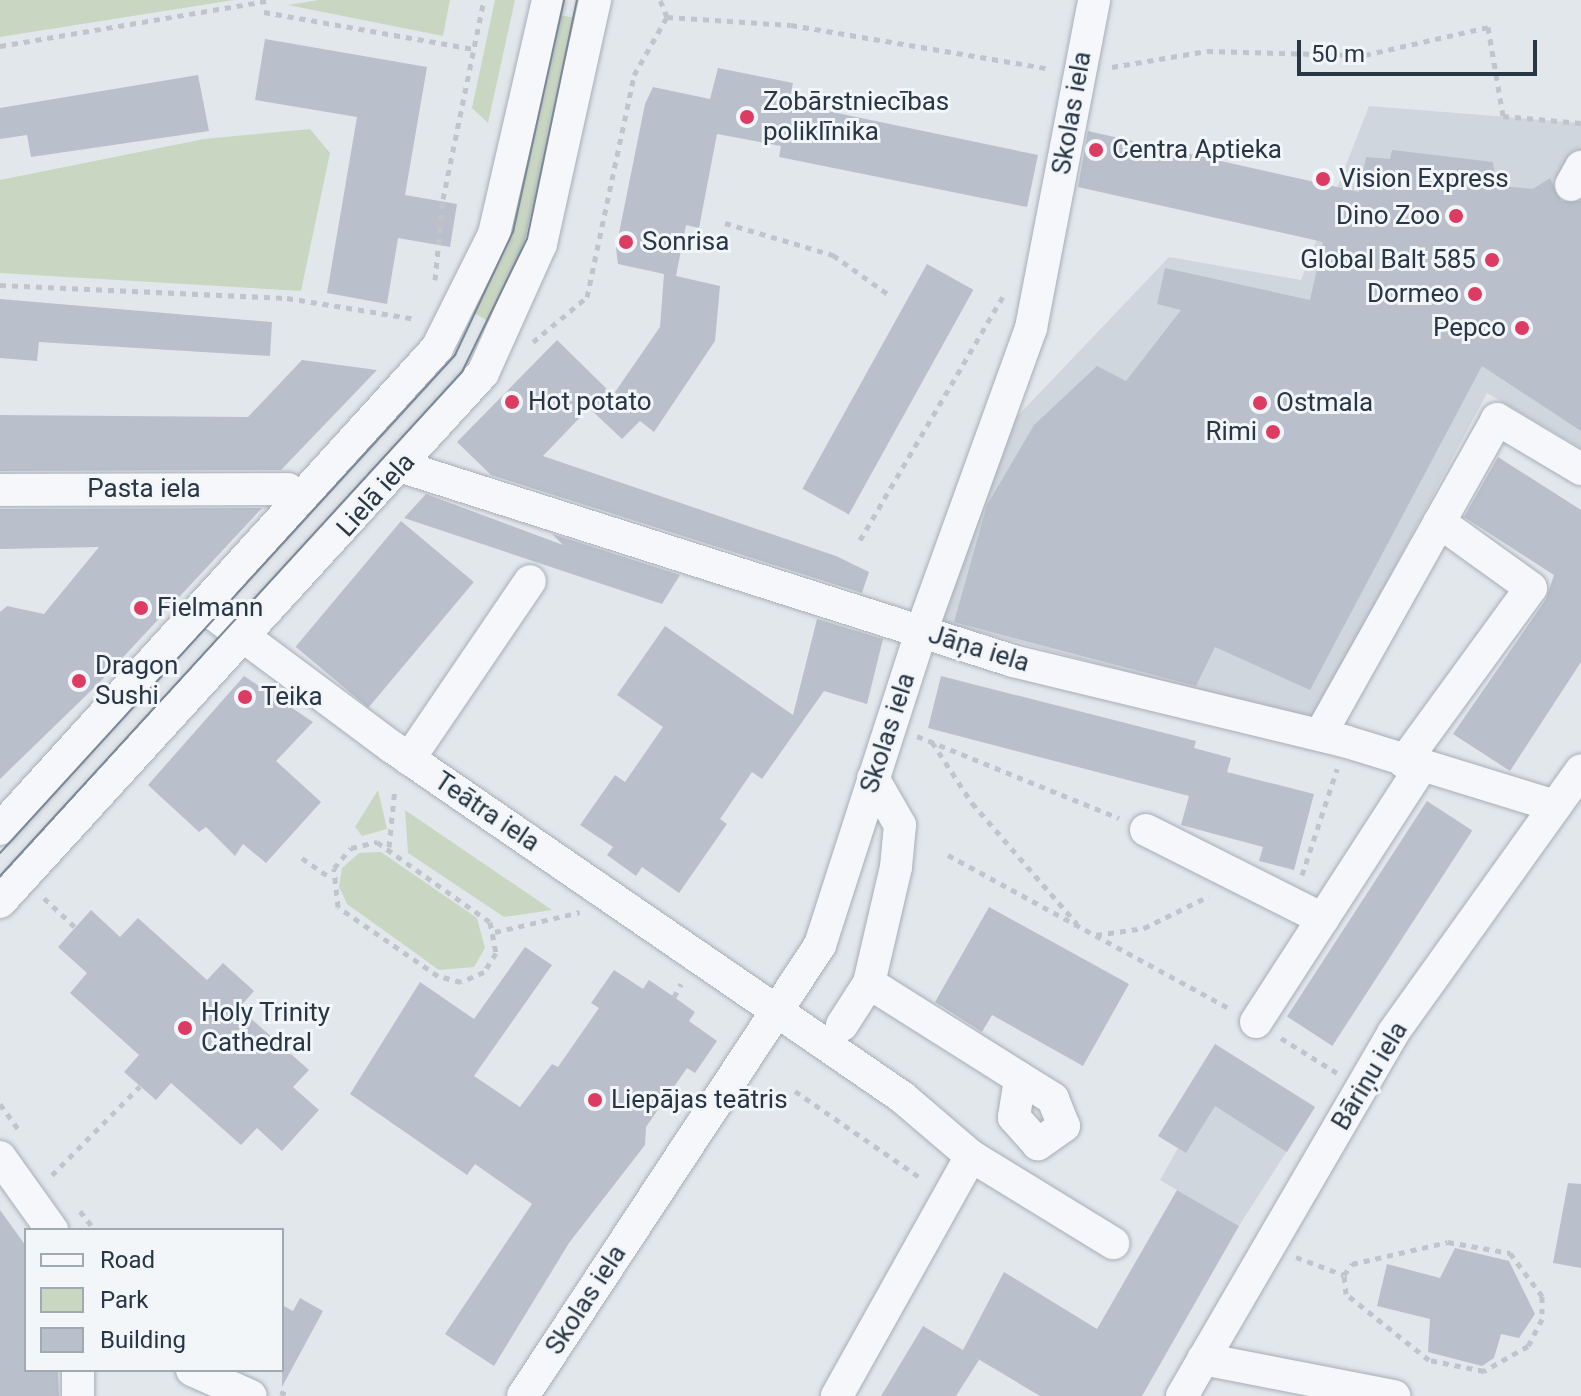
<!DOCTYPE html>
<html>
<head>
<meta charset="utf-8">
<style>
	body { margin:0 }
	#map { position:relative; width:1581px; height:1396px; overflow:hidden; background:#e2e7ec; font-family:Roboto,sans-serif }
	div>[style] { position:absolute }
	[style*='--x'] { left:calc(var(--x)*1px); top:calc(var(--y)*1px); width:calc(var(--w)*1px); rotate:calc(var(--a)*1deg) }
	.built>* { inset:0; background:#d0d6de }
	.green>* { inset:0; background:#c9d7c2 }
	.building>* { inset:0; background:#b9c0cb; transform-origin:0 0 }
	.path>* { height:5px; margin-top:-2.5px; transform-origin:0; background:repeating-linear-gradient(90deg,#c0c5cb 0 6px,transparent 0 12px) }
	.roads { filter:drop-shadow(0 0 2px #a6aeb7) drop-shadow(0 0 2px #a6aeb7) }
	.minor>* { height:32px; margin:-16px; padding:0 16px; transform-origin:16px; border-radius:16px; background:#f6f7fa }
	.tram>* { height:2px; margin:-1px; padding:0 1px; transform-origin:1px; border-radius:1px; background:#7a8897 }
	.dots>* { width:22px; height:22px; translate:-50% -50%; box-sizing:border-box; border:4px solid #f2f6f9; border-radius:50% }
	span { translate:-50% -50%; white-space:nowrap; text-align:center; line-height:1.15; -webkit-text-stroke:6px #f2f6f9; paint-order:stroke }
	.poi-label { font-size:26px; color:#283646 }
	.left { translate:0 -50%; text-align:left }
	.right { translate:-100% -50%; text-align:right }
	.street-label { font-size:26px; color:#283646 }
	.legend { position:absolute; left:24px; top:1228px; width:260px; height:144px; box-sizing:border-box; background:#f2f6f9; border:2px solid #a1a9b1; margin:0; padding:10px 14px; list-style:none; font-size:24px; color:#283646 }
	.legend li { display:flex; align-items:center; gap:16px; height:40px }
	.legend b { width:40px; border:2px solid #a1a9b1 }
	.scale { position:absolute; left:1297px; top:40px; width:240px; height:36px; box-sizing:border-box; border:4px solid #283646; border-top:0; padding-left:10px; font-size:24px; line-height:28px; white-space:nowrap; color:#283646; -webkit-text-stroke:6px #f2f6f9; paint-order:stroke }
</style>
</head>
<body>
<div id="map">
	<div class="built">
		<i style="clip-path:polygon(1369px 106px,1581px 123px,1581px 448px,1487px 393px,1313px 721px,934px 620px,1012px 422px,1169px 257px,1301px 280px)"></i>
		<i style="clip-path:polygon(1215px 1044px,1315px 1107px,1239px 1226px,1160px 1180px,1178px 1148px,1158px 1136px)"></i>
	</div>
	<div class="green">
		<i style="clip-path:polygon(0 0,234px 0,0 37px)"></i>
		<i style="clip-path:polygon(319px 0,450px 0,443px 36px,288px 5px)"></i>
		<i style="clip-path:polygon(495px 0,515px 0,488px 123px,472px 108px)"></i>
		<i style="clip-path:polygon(554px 14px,581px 19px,544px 190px,495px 325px,472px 312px)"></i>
		<i style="clip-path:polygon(310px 129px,330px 153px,301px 291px,0 273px,0 180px,204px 139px)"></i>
		<i style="clip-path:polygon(378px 790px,387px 829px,362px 836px,355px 827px)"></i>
		<i style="clip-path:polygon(405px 810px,552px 910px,504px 917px,408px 853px)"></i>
		<i style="clip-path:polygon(381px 852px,477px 918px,485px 948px,474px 967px,439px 970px,347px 904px,339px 887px,342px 868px,359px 853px)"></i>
	</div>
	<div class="building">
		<i style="clip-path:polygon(265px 39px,427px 67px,405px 195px,457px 204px,450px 247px,398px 238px,387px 304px,327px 293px,357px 117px,255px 100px)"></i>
		<i style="clip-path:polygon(718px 68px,793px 83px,789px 103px,1038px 155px,1027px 207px,779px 157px,781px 146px,717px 134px,699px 228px,686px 225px,676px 276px,720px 286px,715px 341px,654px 432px,640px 421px,622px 439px,589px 408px,543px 456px,836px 556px,869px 572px,862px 593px,491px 475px,457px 442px,557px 340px,613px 395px,660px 327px,664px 274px,618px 264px,616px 248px,645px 104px,653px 87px,710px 99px)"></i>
		<i style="clip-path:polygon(198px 75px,209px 131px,31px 157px,27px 135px,0 139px,0 108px)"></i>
		<i style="clip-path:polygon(1088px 131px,1359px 192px,1366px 157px,1390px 159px,1392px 150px,1493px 162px,1495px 176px,1511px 187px,1533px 189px,1550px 178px,1561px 201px,1581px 201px,1581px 431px,1482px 366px,1310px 690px,1215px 647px,1196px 686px,954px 622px,987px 505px,1034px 425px,1097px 366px,1126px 381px,1181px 310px,1157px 304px,1165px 268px,1310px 300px,1323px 242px,1078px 187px)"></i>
		<i style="left:927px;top:264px;width:53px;height:257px;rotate:29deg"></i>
		<i style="clip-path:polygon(0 299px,272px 322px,270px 356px,39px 342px,37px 361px,0 358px)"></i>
		<i style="clip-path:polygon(302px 360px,377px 370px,281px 470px,0 471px,0 415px,248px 417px)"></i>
		<i style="clip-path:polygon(1498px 457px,1581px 510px,1581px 662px,1510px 771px,1453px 734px,1546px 599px,1554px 575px,1464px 517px)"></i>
		<i style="clip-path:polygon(426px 494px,563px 545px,552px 534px,680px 575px,662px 604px,404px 518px)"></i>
		<i style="clip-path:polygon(262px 508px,100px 682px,0 779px,0 612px,7px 606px,44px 614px,99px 547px,0 549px,0 509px)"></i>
		<i style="left:401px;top:521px;width:95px;height:164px;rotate:40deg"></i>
		<i style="clip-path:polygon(817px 619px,883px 639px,867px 704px,824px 691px,762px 779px,752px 772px,720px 819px,727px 824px,679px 893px,642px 867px,636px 876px,607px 855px,613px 847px,580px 825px,615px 775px,625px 782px,663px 727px,617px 695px,665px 626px,793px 715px)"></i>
		<i style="clip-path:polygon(244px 676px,313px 722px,276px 761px,321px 802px,266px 863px,243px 844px,235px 856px,206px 827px,199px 832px,148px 785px)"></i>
		<i style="clip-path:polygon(941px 676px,1196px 741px,1194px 748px,1231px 758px,1227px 772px,1314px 794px,1294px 870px,1259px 861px,1263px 847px,1181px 825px,1189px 796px,928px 728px)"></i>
		<i style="left:1427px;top:801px;width:54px;height:257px;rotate:33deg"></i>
		<i style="clip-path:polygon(989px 907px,1129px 984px,1083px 1066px,992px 1015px,982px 1032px,935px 1002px)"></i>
		<i style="clip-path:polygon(91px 910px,120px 937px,138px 918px,207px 980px,223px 963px,254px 991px,239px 1008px,309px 1070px,293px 1087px,319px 1110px,282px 1151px,257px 1128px,241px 1145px,171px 1083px,156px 1100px,124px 1072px,139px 1055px,70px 993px,87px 973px,58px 947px)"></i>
		<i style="clip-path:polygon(525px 947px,552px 965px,474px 1076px,520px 1107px,552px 1064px,558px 1067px,599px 1008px,591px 1003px,614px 970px,643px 989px,649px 980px,674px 997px,695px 1012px,689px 1021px,717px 1041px,695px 1073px,687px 1068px,646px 1127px,645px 1145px,569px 1243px,494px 1366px,445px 1334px,532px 1204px,475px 1164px,467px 1175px,350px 1094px,420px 982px,474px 1019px)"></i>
		<i style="clip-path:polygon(1215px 1044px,1315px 1107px,1287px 1152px,1215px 1106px,1186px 1153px,1158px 1136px)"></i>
		<i style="clip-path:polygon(1568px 1183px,1581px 1184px,1581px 1268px,1553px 1263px)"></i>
		<i style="clip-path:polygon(1177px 1190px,1239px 1226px,1142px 1396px,1040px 1396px,973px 1356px,979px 1360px,956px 1396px,881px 1396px,923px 1326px,963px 1350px,1004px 1272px,1097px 1329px)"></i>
		<i style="clip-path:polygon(0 1210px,26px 1246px,26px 1370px,58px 1370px,59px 1396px,0 1396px)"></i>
		<i style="clip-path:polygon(1455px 1248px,1509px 1261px,1535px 1314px,1519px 1338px,1501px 1334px,1494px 1358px,1482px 1366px,1428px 1352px,1430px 1319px,1377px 1306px,1387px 1264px,1440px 1278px)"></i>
		<i style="clip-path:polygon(300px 1298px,323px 1311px,282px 1387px,282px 1305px,293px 1311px)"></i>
	</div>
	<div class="path">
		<i style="--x:264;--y:12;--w:213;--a:10"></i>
		<i style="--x:667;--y:17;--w:124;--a:3.7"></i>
		<i style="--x:791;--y:25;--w:263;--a:9.6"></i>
		<i style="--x:0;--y:46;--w:275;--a:-9.6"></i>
		<i style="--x:1112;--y:67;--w:96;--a:-9.6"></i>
		<i style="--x:1207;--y:51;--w:158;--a:1.5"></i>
		<i style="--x:1365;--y:55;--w:126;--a:-12.8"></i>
		<i style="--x:1488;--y:27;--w:90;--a:80.4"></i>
		<i style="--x:1503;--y:116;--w:78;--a:5.1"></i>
		<i style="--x:725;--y:223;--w:113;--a:16.5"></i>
		<i style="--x:833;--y:255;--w:69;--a:35.5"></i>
		<i style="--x:435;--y:280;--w:81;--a:-84.4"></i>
		<i style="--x:443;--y:199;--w:203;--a:-78.4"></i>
		<i style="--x:0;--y:285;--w:287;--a:2.6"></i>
		<i style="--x:287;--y:298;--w:131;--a:9.2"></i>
		<i style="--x:533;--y:342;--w:70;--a:-39.8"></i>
		<i style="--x:587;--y:297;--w:227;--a:-78"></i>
		<i style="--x:634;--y:75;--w:67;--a:-60.4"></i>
		<i style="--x:667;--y:17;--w:18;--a:-112"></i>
		<i style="--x:860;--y:540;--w:283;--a:-59.6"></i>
		<i style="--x:917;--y:736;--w:218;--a:22.1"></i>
		<i style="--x:932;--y:742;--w:73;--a:56.7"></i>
		<i style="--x:972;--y:803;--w:160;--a:49"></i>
		<i style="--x:377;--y:842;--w:138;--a:35.3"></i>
		<i style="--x:490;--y:922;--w:32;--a:79"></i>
		<i style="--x:496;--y:953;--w:22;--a:122"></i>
		<i style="--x:484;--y:972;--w:25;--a:157"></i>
		<i style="--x:461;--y:982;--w:24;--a:-165"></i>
		<i style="--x:438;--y:976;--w:121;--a:-145.4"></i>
		<i style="--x:338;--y:907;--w:39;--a:-96"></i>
		<i style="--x:334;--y:868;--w:26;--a:-50"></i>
		<i style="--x:351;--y:848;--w:27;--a:-13"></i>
		<i style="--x:389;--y:847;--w:59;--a:-84.2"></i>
		<i style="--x:948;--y:855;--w:322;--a:28.6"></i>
		<i style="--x:302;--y:858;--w:35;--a:35"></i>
		<i style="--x:1302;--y:875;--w:112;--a:-71.7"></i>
		<i style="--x:44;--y:898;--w:42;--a:43.1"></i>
		<i style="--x:495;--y:932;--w:87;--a:-13.2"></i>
		<i style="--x:1096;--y:935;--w:49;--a:-8.3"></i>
		<i style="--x:1144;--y:928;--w:72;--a:-26.2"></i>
		<i style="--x:674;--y:997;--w:15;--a:-62"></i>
		<i style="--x:1281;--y:1038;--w:66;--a:32"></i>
		<i style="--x:795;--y:1091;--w:155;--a:34.7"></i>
		<i style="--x:0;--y:1104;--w:31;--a:54"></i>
		<i style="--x:52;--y:1175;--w:125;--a:-45.3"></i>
		<i style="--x:80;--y:1211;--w:24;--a:52"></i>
		<i style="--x:1448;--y:1242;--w:63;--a:10.1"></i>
		<i style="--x:1510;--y:1253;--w:54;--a:53.3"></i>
		<i style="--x:1542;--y:1296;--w:23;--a:90"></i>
		<i style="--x:1542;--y:1319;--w:30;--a:117"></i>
		<i style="--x:1528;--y:1346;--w:51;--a:150.4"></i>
		<i style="--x:1484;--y:1371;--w:56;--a:-168.7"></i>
		<i style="--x:1429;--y:1360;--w:106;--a:-141.5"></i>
		<i style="--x:1346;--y:1294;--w:19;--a:-96"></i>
		<i style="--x:1344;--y:1275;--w:14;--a:-54"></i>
		<i style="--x:1352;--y:1264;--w:98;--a:-12.9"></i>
		<i style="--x:1296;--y:1257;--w:51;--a:20.6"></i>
		<i style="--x:280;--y:1392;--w:12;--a:20"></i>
	</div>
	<div class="roads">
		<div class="minor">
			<i style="--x:1571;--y:185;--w:21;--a:-61"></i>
			<i style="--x:409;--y:469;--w:634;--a:17.63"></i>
			<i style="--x:1013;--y:661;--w:341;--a:13.6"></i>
			<i style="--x:1344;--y:741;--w:221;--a:17.1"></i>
			<i style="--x:0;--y:490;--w:288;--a:-0.2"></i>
			<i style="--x:204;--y:607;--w:234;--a:36.7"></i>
			<i style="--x:392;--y:747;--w:619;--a:34.46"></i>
			<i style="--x:902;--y:1097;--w:91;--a:40.5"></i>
			<i style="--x:971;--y:1156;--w:275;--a:119.2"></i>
			<i style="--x:1320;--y:735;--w:362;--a:-60.7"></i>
			<i style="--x:1497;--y:419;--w:98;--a:30.8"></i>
			<i style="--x:409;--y:759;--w:215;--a:-55.8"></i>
			<i style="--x:1404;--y:762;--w:215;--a:-53.9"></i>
			<i style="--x:1531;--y:588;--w:113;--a:-144.3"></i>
			<i style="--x:0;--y:829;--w:650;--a:-47.74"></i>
			<i style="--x:437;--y:348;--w:127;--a:-63.4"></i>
			<i style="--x:494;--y:234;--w:240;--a:-77"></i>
			<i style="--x:1146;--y:830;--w:198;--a:26.7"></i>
			<i style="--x:0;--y:902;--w:716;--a:-47.6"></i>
			<i style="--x:483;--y:373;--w:141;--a:-65.8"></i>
			<i style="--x:541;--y:244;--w:250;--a:-77.5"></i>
			<i style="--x:869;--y:983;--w:178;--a:32.2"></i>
			<i style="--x:1020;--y:1078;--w:39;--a:32"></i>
			<i style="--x:1053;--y:1099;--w:29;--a:68"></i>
			<i style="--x:1064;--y:1126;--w:32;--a:145"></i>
			<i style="--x:1038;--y:1144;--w:36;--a:-132"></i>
			<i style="--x:1014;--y:1117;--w:39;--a:-81"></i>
			<i style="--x:1256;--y:1022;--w:304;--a:-57.1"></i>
			<i style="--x:842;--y:1025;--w:50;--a:-57.3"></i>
			<i style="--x:869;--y:983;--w:119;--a:-76.9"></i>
			<i style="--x:896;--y:867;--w:42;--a:-84.6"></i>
			<i style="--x:900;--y:825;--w:54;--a:-119.9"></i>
			<i style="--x:971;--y:1156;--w:167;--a:31.5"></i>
			<i style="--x:0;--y:1157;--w:90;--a:54.5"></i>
			<i style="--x:1203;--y:1359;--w:195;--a:11"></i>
			<i style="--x:78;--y:1370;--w:26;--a:90"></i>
			<i style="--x:192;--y:1370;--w:64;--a:23.8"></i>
			<i style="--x:523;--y:1396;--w:540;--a:-56.63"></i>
			<i style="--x:820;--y:945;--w:329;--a:-72.1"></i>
			<i style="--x:921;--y:632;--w:323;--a:-70.1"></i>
			<i style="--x:1031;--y:328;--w:334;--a:-79.1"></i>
			<i style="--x:1182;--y:1396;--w:420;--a:-59.8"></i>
			<i style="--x:1393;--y:1033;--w:323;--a:-54.4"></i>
		</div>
	</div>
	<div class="tram">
		<i style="--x:0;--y:853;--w:675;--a:-47.58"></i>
		<i style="--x:455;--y:355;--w:136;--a:-64.8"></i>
		<i style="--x:513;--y:232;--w:238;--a:-77.6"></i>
		<i style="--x:0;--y:876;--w:684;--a:-47.49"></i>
		<i style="--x:462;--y:372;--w:148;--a:-64"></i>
		<i style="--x:527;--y:239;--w:244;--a:-78.2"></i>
	</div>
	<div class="dots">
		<i style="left:747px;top:117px;background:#dd3b62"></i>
		<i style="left:1096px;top:150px;background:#dd3b62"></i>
		<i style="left:1323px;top:179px;background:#dd3b62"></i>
		<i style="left:1456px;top:216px;background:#dd3b62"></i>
		<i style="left:626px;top:242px;background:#dd3b62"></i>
		<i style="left:1492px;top:260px;background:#dd3b62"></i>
		<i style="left:1475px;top:294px;background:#dd3b62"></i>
		<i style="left:1522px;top:328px;background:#dd3b62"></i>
		<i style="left:512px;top:402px;background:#dd3b62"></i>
		<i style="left:1260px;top:403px;background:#dd3b62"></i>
		<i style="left:1273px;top:432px;background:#dd3b62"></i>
		<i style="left:141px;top:608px;background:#dd3b62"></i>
		<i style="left:79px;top:681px;background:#dd3b62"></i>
		<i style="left:245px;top:697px;background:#dd3b62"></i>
		<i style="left:185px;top:1028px;background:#dd3b62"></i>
		<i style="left:595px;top:1100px;background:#dd3b62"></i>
	</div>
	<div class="poi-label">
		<span class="left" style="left:763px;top:117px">Zobārstniecības<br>poliklīnika</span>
		<span class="left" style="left:1112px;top:150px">Centra Aptieka</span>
		<span class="left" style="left:1339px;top:179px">Vision Express</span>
		<span class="right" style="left:1440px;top:216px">Dino Zoo</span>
		<span class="left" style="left:642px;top:242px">Sonrisa</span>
		<span class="right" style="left:1476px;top:260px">Global Balt 585</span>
		<span class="right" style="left:1459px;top:294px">Dormeo</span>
		<span class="right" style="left:1506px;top:328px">Pepco</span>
		<span class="left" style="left:528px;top:402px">Hot potato</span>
		<span class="left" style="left:1276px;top:403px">Ostmala</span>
		<span class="right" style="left:1257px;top:432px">Rimi</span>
		<span class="left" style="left:157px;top:608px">Fielmann</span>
		<span class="left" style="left:95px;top:681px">Dragon<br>Sushi</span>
		<span class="left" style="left:261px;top:697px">Teika</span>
		<span class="left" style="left:201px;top:1028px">Holy Trinity<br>Cathedral</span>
		<span class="left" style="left:611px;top:1100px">Liepājas teātris</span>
	</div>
	<div class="street-label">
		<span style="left:1072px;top:113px;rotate:-80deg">Skolas iela</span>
		<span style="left:144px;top:489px">Pasta iela</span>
		<span style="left:376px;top:495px;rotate:-48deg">Lielā iela</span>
		<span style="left:979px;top:649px;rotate:17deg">Jāņa iela</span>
		<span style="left:888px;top:733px;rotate:-72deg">Skolas iela</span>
		<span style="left:487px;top:812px;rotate:34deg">Teātra iela</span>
		<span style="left:1370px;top:1076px;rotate:-59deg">Bāriņu iela</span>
		<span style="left:586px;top:1300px;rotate:-57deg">Skolas iela</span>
	</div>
	<ul class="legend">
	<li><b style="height:10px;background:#f6f7fa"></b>Road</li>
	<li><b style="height:22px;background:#c9d7c2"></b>Park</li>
	<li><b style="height:22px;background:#b9c0cb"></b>Building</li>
	</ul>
	<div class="scale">50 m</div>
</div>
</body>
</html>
